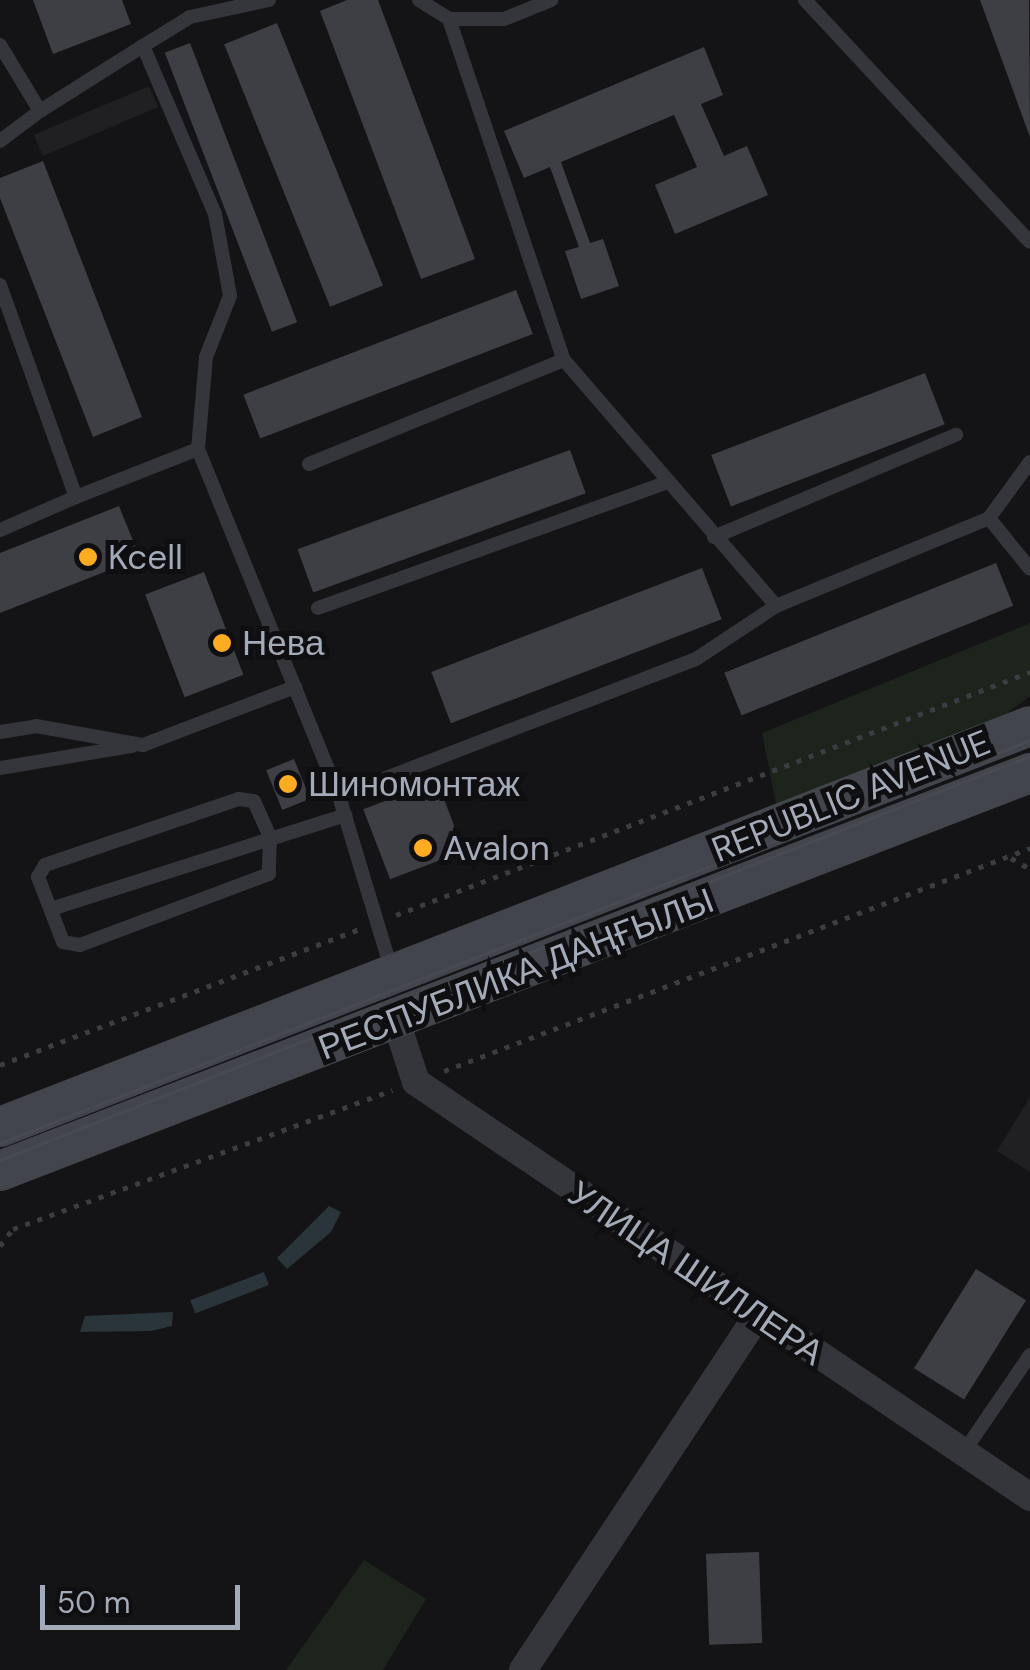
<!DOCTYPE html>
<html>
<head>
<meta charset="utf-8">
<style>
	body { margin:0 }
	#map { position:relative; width:1030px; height:1670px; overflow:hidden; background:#141416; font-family:"DM Sans",sans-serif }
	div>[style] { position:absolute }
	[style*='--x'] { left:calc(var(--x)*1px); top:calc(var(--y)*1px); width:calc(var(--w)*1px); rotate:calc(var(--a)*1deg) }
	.built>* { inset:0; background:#202023; transform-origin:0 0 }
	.green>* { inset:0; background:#1c241c }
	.water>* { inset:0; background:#29343b; transform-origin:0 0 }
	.building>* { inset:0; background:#3e3f44; transform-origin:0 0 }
	.path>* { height:5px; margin-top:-2.5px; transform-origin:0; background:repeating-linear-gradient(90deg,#3a3d42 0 5px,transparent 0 13px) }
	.service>* { height:14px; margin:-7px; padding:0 7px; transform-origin:7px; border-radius:7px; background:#34363b }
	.minor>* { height:28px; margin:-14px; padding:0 14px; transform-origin:14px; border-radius:14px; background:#34363b }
	.secondary>* { height:40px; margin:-20px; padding:0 20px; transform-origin:20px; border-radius:20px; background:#42454b }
	.tram>* { height:2.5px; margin:-1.25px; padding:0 1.25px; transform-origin:1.25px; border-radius:1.25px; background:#474a50 }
	.dots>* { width:28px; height:28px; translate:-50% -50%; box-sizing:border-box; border:5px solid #0f0f11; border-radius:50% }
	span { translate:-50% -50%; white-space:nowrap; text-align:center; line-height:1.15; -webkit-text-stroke:10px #0f0f11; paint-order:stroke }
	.poi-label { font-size:35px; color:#a4abb8 }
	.left { translate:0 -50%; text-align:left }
	.street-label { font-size:35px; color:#a4abb8 }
	.scale { position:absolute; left:40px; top:1585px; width:200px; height:45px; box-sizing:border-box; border:5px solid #a4abb8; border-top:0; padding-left:12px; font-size:30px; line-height:35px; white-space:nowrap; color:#a4abb8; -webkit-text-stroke:8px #0f0f11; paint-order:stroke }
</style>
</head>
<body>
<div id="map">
	<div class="built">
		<i style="left:149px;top:86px;width:23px;height:125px;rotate:67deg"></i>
		<i style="clip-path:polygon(1030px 1097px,1030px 1172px,997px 1151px)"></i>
	</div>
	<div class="green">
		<i style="clip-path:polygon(1030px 623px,1030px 696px,998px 720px,776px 804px,762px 733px)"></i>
		<i style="clip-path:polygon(364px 1560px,426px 1599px,383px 1670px,286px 1670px)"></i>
	</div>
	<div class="water">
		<i style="clip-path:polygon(329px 1206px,341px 1212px,331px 1232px,287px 1269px,277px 1258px)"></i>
		<i style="left:264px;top:1272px;width:14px;height:79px;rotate:69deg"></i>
		<i style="clip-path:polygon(173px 1312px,172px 1326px,151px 1331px,80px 1332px,85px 1316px)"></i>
	</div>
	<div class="building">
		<i style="clip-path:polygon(33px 0,122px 0,131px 24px,53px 54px)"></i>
		<i style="clip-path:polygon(347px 0,378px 0,475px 259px,421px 279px,320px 11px)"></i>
		<i style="clip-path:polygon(980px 0,1029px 0,1030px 137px)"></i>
		<i style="left:277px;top:23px;width:283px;height:57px;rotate:68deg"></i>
		<i style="left:190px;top:43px;width:299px;height:27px;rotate:69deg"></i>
		<i style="clip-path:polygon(704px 47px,723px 95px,701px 104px,724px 156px,747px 146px,768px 195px,675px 234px,655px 185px,697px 167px,674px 115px,561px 162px,590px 243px,603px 239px,619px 286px,581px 299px,565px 251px,579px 247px,550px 167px,524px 178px,504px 131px)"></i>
		<i style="clip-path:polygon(43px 161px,142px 417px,93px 437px,0 198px,0 178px)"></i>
		<i style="left:516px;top:290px;width:47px;height:292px;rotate:69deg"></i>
		<i style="left:925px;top:373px;width:55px;height:229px;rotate:69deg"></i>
		<i style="left:570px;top:450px;width:46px;height:290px;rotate:70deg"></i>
		<i style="clip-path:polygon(119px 506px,140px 558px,0 613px,0 553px)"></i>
		<i style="left:996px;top:563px;width:46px;height:293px;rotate:68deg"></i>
		<i style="left:702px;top:568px;width:55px;height:290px;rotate:69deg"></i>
		<i style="left:204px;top:572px;width:110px;height:63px;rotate:69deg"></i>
		<i style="left:294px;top:759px;width:43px;height:30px;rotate:68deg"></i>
		<i style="left:437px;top:781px;width:75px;height:79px;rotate:69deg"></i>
		<i style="left:976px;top:1269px;width:59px;height:117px;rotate:32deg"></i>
		<i style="left:759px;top:1552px;width:91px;height:53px;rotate:88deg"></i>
	</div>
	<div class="path">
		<i style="--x:1011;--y:858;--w:22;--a:30"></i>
		<i style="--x:396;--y:915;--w:679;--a:-20.97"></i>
		<i style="--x:0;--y:1065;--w:387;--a:-20.7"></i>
		<i style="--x:444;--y:1071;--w:627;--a:-20.83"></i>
		<i style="--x:0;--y:1246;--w:21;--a:-53"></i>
		<i style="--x:13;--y:1229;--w:404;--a:-20.1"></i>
	</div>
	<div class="service">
		<i style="--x:269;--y:0;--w:81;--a:167.9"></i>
		<i style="--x:190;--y:17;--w:55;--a:148.3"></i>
		<i style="--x:143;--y:46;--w:183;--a:66.8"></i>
		<i style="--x:215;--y:214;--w:83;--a:79.6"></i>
		<i style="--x:230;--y:296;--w:66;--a:111.5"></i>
		<i style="--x:206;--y:357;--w:92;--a:95"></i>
		<i style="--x:198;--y:449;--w:375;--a:67.9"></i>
		<i style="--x:339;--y:796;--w:184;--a:73.2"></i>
		<i style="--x:419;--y:0;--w:36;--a:32"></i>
		<i style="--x:449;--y:19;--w:55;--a:0"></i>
		<i style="--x:504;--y:19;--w:51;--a:-22"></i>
		<i style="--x:805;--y:0;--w:330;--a:47.1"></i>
		<i style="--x:449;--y:19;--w:360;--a:71.4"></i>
		<i style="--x:0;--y:45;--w:77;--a:58.8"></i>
		<i style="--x:40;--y:111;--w:122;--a:-32.3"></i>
		<i style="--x:0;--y:141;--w:50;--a:-36.9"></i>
		<i style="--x:0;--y:285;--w:225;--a:70.3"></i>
		<i style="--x:76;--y:497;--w:83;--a:156.5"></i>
		<i style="--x:1030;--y:462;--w:69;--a:126.2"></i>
		<i style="--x:989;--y:518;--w:65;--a:51.2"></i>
		<i style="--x:309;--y:464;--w:275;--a:-22.2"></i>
		<i style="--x:564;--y:360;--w:325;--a:49.2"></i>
		<i style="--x:76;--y:497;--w:131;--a:-21.5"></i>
		<i style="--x:714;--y:537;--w:263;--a:-22.9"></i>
		<i style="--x:318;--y:608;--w:369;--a:-19.8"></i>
		<i style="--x:0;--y:732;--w:36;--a:-9"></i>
		<i style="--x:36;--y:726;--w:109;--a:10.1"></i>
		<i style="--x:143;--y:745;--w:163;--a:-20.9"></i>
		<i style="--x:0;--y:768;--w:134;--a:-9.5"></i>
		<i style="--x:339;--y:796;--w:382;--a:-21"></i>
		<i style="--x:696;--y:659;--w:96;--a:-33.5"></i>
		<i style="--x:776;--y:606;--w:230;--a:-22.4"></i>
		<i style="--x:239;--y:799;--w:15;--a:8"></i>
		<i style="--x:254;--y:801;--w:39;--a:66"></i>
		<i style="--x:270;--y:837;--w:37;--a:92"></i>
		<i style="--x:269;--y:874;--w:202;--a:159.4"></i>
		<i style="--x:80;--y:945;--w:17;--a:-170"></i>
		<i style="--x:63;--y:942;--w:70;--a:-111"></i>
		<i style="--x:38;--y:877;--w:14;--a:-60"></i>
		<i style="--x:45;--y:865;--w:205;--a:-18.8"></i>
		<i style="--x:51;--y:909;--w:309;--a:-17.7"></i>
		<i style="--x:963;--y:1453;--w:119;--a:-55.6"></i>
	</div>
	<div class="minor">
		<i style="--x:396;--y:1021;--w:64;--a:71.8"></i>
		<i style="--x:416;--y:1082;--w:741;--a:34.05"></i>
		<i style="--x:523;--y:1670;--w:426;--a:-56.5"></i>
	</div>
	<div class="secondary">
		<i style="--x:0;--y:1127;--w:1105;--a:-21.27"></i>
		<i style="--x:0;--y:1171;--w:1104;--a:-21.13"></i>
	</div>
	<div class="tram">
		<i style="--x:993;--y:755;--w:40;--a:-22"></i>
		<i style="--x:0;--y:1143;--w:966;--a:-21.31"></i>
		<i style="--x:0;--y:1160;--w:1106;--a:-21.42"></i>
	</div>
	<div class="dots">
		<i style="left:88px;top:557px;background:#ffac23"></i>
		<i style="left:222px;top:643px;background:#ffac23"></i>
		<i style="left:288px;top:784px;background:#ffac23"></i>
		<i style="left:423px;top:848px;background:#ffac23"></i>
	</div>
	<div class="poi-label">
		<span class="left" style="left:108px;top:557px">Kcell</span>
		<span class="left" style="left:242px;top:643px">Нева</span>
		<span class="left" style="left:308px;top:784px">Шиномонтаж</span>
		<span class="left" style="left:443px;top:848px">Avalon</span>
	</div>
	<div class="street-label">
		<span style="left:851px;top:796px;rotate:-22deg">REPUBLIC AVENUE</span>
		<span style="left:516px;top:974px;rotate:-21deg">РЕСПУБЛИКА ДАҢҒЫЛЫ</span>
		<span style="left:696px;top:1273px;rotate:34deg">УЛИЦА ШИЛЛЕРА</span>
	</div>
	<div class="scale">50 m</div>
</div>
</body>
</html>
